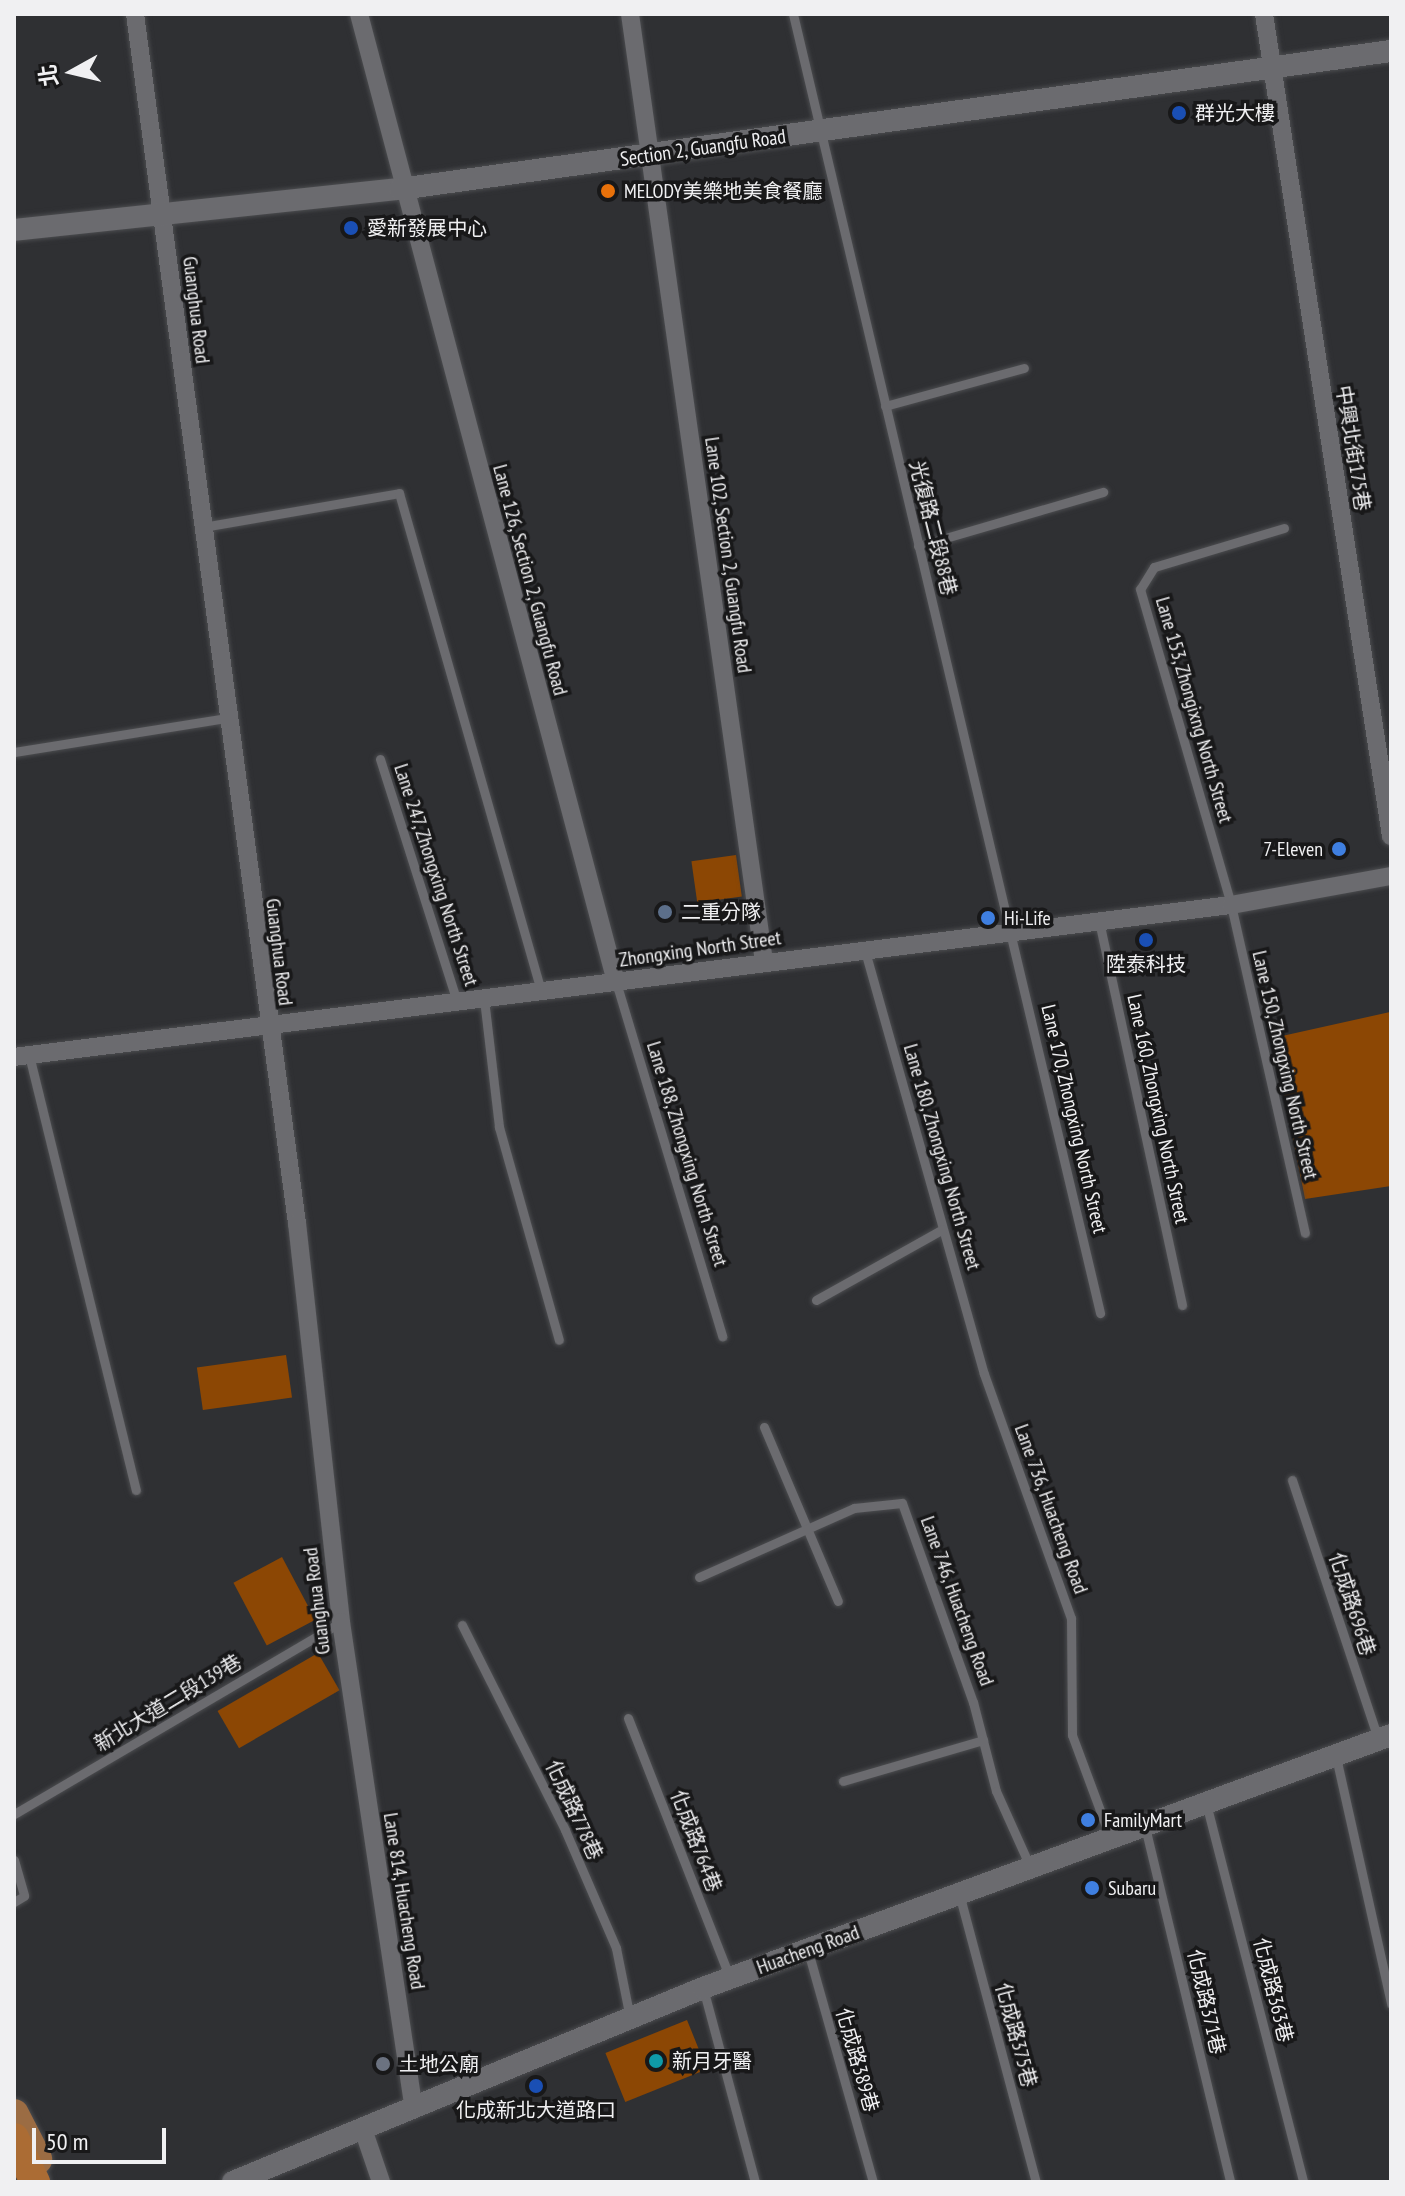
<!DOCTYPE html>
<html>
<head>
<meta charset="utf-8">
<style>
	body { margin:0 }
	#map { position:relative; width:1405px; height:2196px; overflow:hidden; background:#2f3033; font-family:"PT Sans Narrow","Noto Sans TC",sans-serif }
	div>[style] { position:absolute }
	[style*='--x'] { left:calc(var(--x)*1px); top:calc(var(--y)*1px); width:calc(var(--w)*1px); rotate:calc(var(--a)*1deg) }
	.building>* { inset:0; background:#8c4704; transform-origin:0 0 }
	.roads { filter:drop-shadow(0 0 2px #4b4c4f) drop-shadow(0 0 2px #4b4c4f) }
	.service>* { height:9px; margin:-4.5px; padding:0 4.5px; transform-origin:4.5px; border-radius:4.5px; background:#6b6b6f }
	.minor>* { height:18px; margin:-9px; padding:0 9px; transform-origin:9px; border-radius:9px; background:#6b6b6f }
	.tertiary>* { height:22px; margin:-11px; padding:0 11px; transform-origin:11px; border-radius:11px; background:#6b6b6f }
	.primary>* { height:30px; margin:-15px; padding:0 15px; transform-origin:15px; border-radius:15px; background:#9b6c43 }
	.trunk>* { height:30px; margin:-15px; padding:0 15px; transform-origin:15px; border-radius:15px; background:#ab6c34 }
	.dots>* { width:22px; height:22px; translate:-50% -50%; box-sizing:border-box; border:4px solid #181819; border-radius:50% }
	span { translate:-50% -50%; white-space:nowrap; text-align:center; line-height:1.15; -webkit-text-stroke:7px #181819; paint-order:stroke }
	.poi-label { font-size:20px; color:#f0f0f2 }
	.left { translate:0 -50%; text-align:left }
	.right { translate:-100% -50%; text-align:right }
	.street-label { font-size:20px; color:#f0f0f2 }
	.frame { position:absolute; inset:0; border:16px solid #f0f0f2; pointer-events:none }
	.north { position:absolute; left:32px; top:32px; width:80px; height:80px; -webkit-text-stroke:6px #181819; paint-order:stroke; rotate:262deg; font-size:22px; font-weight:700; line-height:32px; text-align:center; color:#f0f0f2 }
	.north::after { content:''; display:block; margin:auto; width:28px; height:36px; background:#f0f0f2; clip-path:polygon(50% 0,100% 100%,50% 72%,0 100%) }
	.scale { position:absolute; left:32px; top:2128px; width:134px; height:36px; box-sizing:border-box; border:4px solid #f0f0f2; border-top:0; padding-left:10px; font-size:24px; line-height:28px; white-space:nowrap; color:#f0f0f2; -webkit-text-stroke:6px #181819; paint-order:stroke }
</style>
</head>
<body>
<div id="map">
	<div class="building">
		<i style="left:736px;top:855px;width:42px;height:45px;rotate:82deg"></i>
		<i style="clip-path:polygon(1390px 1012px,1391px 1186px,1305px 1199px,1273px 1038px)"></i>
		<i style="left:286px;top:1355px;width:43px;height:90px;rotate:82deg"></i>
		<i style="left:282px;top:1557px;width:71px;height:55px;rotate:62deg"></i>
		<i style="left:318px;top:1653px;width:43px;height:116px;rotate:60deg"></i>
		<i style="left:687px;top:2020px;width:53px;height:88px;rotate:68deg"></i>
	</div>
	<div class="roads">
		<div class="service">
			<i style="--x:793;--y:14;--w:1335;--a:76.7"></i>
			<i style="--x:885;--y:406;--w:144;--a:-15.3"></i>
			<i style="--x:203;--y:527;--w:199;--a:-9.8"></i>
			<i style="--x:399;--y:493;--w:518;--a:74.08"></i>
			<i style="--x:1284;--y:528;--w:136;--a:163.3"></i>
			<i style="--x:1154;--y:567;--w:26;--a:122"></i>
			<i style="--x:1140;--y:589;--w:329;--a:73.9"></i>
			<i style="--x:1231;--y:905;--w:336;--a:77.3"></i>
			<i style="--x:918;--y:546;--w:193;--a:-16.3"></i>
			<i style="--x:14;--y:752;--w:216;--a:-9.1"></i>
			<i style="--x:380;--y:759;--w:255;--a:72.4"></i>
			<i style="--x:1099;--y:921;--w:393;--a:77.8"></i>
			<i style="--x:865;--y:951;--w:439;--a:74.3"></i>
			<i style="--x:984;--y:1374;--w:259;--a:70.4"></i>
			<i style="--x:1071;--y:1618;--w:117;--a:89.5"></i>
			<i style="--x:1072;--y:1735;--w:109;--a:69.6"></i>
			<i style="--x:616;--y:982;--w:370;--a:73.3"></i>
			<i style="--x:484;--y:999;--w:129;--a:83.3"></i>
			<i style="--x:499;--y:1127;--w:221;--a:74.3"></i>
			<i style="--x:29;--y:1055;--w:448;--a:76.2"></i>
			<i style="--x:816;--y:1300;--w:145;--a:-29.2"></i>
			<i style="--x:764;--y:1427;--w:189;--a:67"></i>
			<i style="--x:1292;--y:1480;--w:273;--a:71.6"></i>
			<i style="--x:699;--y:1577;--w:170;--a:-24"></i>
			<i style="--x:854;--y:1508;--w:48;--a:-5.9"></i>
			<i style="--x:902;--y:1503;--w:211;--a:70.4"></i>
			<i style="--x:973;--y:1702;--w:92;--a:75.5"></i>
			<i style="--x:996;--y:1791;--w:85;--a:65.8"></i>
			<i style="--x:462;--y:1625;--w:229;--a:63.3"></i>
			<i style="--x:565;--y:1830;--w:129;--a:66.6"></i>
			<i style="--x:616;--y:1948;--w:71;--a:78.7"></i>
			<i style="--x:628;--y:1718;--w:279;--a:68.6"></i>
			<i style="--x:1336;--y:1757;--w:253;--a:77.4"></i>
			<i style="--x:843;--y:1781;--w:146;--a:-16.3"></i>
			<i style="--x:1207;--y:1807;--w:387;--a:75.6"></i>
			<i style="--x:14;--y:1814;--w:379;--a:-30.4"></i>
			<i style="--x:1146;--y:1831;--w:361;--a:76.5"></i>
			<i style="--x:14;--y:1860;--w:37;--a:74"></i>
			<i style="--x:24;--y:1896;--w:12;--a:149"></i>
			<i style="--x:960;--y:1897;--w:295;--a:75.1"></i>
			<i style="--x:808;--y:1951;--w:240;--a:74.3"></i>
			<i style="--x:703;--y:1988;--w:201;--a:75"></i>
		</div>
		<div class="minor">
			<i style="--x:135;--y:14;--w:1220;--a:82.37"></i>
			<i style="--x:297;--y:1223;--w:401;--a:83.7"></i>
			<i style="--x:341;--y:1622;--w:492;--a:81.5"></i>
			<i style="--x:359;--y:14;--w:1002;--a:75.13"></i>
			<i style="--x:630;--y:14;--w:956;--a:81.95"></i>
			<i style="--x:1264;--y:14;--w:832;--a:81.22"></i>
			<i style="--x:14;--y:1057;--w:1226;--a:-7.12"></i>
			<i style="--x:1231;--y:905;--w:163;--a:-10.3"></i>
			<i style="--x:363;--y:2129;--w:56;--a:71.2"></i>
		</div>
		<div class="tertiary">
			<i style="--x:14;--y:230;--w:388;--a:-6.1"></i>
			<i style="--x:400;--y:189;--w:1001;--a:-7.93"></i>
			<i style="--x:233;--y:2182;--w:508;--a:-22.43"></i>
			<i style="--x:703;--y:1988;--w:733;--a:-20.19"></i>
		</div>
		<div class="primary">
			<i style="--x:14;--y:2114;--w:51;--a:62.9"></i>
		</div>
		<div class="trunk">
			<i style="--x:14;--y:2138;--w:49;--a:64.5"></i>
		</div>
	</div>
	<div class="dots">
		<i style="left:1179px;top:113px;background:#1a4fb4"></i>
		<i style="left:608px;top:191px;background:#e8710a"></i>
		<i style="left:351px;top:228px;background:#1a4fb4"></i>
		<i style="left:1339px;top:849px;background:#3f7fe0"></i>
		<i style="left:665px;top:912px;background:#5c6f8a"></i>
		<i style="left:988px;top:918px;background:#3f7fe0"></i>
		<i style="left:1146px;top:940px;background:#1a4fb4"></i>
		<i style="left:1088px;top:1820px;background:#3f7fe0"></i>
		<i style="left:1092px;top:1888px;background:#3f7fe0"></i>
		<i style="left:656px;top:2061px;background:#0f9aa8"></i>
		<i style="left:383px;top:2064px;background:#6b7280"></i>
		<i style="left:536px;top:2086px;background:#1a4fb4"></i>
	</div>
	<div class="poi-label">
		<span class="left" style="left:1195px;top:113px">群光大樓</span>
		<span class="left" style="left:624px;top:191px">MELODY美樂地美食餐廳</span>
		<span class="left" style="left:367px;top:228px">愛新發展中心</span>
		<span class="right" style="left:1323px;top:849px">7-Eleven</span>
		<span class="left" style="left:681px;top:912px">二重分隊</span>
		<span class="left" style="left:1004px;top:918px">Hi-Life</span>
		<span style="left:1146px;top:964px">陞泰科技</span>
		<span class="left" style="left:1104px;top:1820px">FamilyMart</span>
		<span class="left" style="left:1108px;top:1888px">Subaru</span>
		<span class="left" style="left:672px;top:2061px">新月牙醫</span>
		<span class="left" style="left:399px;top:2064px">土地公廟</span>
		<span style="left:536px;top:2110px">化成新北大道路口</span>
	</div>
	<div class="street-label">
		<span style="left:703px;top:148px;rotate:-8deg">Section 2, Guangfu Road</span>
		<span style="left:196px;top:310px;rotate:83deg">Guanghua Road</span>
		<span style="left:1353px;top:448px;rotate:81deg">中興北街175巷</span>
		<span style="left:933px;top:528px;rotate:76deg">光復路二段88巷</span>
		<span style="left:728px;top:555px;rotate:82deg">Lane 102, Section 2, Guangfu Road</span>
		<span style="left:530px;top:580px;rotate:75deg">Lane 126, Section 2, Guangfu Road</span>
		<span style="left:1194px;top:710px;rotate:74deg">Lane 153, Zhongixng North Street</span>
		<span style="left:436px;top:875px;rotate:72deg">Lane 247, Zhongxing North Street</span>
		<span style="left:700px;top:949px;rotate:-8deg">Zhongxing North Street</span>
		<span style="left:279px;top:952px;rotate:83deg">Guanghua Road</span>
		<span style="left:1285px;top:1065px;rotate:77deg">Lane 150, Zhongxing North Street</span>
		<span style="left:1158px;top:1109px;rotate:78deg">Lane 160, Zhongxing North Street</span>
		<span style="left:1074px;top:1119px;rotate:77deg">Lane 170, Zhongxing North Street</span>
		<span style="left:687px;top:1154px;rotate:73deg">Lane 188, Zhongxing North Street</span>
		<span style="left:942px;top:1157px;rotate:74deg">Lane 180, Zhongxing North Street</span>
		<span style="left:1051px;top:1509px;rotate:70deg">Lane 736, Huacheng Road</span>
		<span style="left:317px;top:1601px;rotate:-97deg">Guanghua Road</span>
		<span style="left:957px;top:1601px;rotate:70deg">Lane 746, Huacheng Road</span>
		<span style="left:1352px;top:1604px;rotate:72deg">化成路696巷</span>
		<span style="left:168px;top:1703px;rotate:-31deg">新北大道二段139巷</span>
		<span style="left:574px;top:1810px;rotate:65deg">化成路778巷</span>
		<span style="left:696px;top:1841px;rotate:69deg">化成路764巷</span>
		<span style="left:404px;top:1901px;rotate:81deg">Lane 814, Huacheng Road</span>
		<span style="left:808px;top:1950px;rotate:-20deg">Huacheng Road</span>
		<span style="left:1273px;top:1990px;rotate:76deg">化成路363巷</span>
		<span style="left:1206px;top:2002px;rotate:77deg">化成路371巷</span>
		<span style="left:1016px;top:2035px;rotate:75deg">化成路375巷</span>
		<span style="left:857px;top:2060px;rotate:74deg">化成路389巷</span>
	</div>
	<div class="frame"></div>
	<div class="north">北</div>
	<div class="scale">50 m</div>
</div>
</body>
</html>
